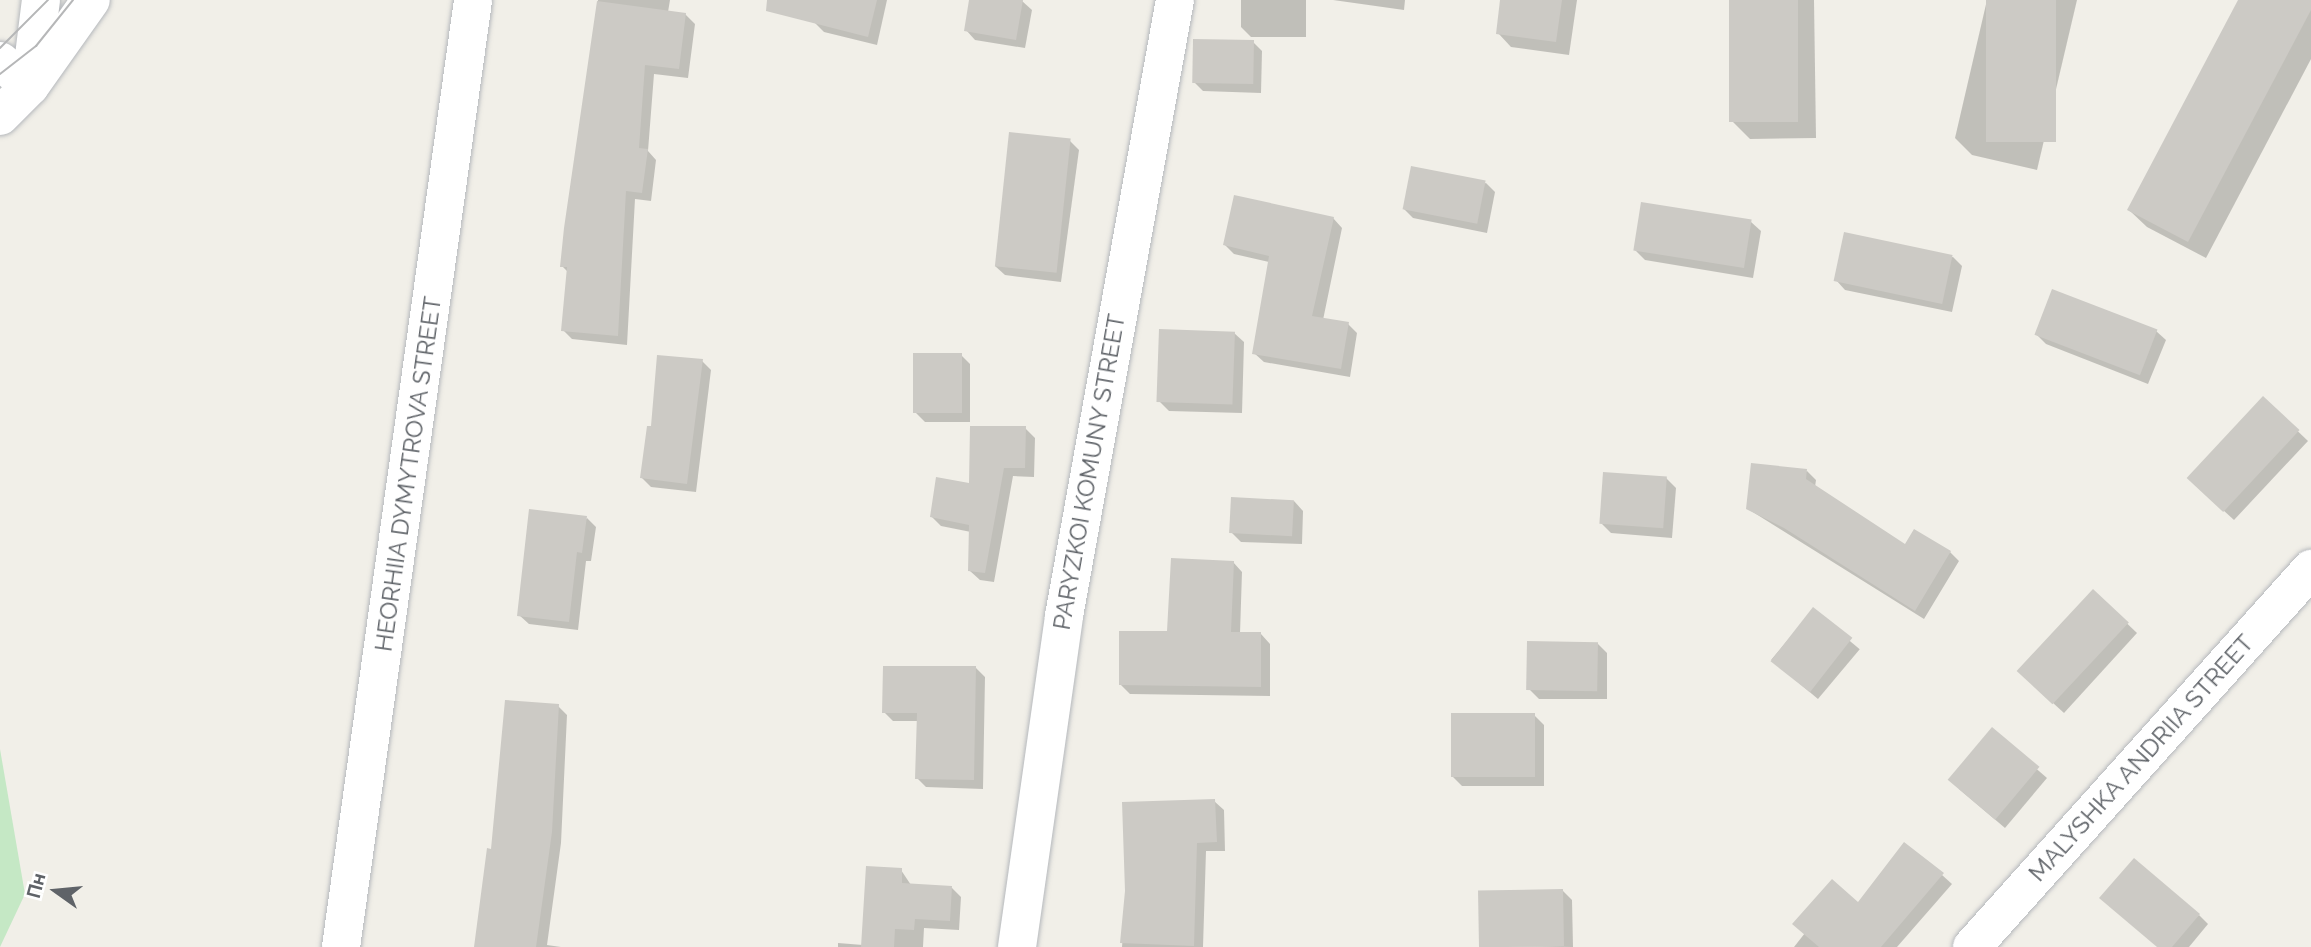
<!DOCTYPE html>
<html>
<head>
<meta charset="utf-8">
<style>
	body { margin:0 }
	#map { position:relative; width:2311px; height:947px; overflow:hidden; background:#f1efe8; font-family:Raleway,sans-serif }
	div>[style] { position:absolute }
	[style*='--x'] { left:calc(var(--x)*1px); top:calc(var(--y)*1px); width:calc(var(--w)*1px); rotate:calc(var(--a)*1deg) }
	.green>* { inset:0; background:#c5e8c5 }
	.shadow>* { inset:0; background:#0003; transform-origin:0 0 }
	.building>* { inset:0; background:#cccac5; transform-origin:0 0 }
	.roads { filter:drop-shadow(0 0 2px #b5b8bc) drop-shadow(0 0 2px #b5b8bc) }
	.minor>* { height:38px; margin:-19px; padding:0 19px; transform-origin:19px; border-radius:19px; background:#fff }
	.tram>* { height:2px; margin:-1px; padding:0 1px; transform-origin:1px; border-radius:1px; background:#b6b7b8 }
	span { translate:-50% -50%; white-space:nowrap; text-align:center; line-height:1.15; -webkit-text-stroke:5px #fff; paint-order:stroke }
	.street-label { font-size:24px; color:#5f6368 }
	.north { position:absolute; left:21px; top:856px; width:70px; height:70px; -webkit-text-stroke:5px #fff; paint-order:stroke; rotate:285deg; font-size:19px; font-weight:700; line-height:28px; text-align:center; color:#5f6368 }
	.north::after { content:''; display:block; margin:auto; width:24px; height:32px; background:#5f6368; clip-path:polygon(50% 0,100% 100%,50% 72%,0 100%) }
</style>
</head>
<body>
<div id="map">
	<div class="green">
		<i style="clip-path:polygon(0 749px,25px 894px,0 947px)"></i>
	</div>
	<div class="shadow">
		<i style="clip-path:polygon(598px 0,670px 0,668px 12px,685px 14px,695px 24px,688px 78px,654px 74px,648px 151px,656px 160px,651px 201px,635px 199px,627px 345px,572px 339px,563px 330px,568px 272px,562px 266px,566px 228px)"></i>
		<i style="clip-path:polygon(820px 0,887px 0,877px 45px,824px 32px,814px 22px)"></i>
		<i style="clip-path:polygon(971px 0,1022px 1px,1032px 10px,1025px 48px,975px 40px,966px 30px)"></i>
		<i style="clip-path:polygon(1241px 0,1306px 0,1306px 37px,1251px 37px,1241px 27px)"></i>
		<i style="clip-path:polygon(1333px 0,1405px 0,1404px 10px)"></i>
		<i style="clip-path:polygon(1502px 0,1577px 0,1569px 55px,1511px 47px,1498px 33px)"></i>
		<i style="clip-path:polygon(1731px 0,1814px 0,1816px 138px,1750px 139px,1732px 121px)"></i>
		<i style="clip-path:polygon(1987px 0,2077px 0,2037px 170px,1972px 155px,1955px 138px)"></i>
		<i style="clip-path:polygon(2240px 0,2311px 0,2311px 59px,2206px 258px,2147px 227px,2129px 210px)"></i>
		<i style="clip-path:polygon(1253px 42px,1262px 51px,1261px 93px,1203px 91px,1194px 82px)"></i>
		<i style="clip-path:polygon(1070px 141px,1079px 150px,1061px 282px,1005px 275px,995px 266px)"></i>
		<i style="clip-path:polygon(1486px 183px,1495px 192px,1487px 233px,1413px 218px,1404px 209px)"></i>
		<i style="clip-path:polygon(1333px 218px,1342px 228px,1323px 320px,1348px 324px,1357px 333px,1350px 377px,1264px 362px,1254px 353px,1269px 262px,1234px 254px,1225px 245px)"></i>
		<i style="clip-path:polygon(1751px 222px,1761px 231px,1753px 278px,1645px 260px,1635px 250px)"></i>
		<i style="clip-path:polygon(1953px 257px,1962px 266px,1952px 312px,1845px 290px,1836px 280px)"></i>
		<i style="clip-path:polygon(2156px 331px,2166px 340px,2148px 384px,2046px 344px,2037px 335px)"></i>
		<i style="clip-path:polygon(1234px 333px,1244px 342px,1242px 413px,1169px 411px,1160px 402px)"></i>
		<i style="clip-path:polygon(961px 355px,970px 364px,970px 422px,925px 422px,915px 412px)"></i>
		<i style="clip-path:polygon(702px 361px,711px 370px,696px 492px,651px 487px,642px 478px,653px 428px)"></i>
		<i style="clip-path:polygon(2264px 399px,2308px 441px,2234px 520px,2199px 488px)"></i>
		<i style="clip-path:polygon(1025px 428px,1035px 438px,1034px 477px,1013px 476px,994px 582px,980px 580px,970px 571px,971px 532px,941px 526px,932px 517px,971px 485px)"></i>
		<i style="clip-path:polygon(1807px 471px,1816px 480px,1815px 487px,1906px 547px,1950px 552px,1959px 561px,1924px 619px,1748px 509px)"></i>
		<i style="clip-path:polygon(1666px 478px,1676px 488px,1672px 538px,1611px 533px,1601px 523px)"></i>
		<i style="clip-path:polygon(1294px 501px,1303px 511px,1302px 544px,1241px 542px,1231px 532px)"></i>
		<i style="clip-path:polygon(587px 518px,596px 527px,591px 561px,586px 561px,578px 630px,529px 624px,519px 615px)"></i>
		<i style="clip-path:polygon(1233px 562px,1242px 572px,1240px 634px,1261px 634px,1270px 644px,1270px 696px,1130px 694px,1121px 685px)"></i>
		<i style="clip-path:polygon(2093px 591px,2137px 633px,2064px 713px,2028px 680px)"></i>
		<i style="left:1813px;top:610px;width:61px;height:65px;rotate:40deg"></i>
		<i style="clip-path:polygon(1597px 643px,1607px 653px,1607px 699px,1539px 699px,1529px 689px)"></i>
		<i style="clip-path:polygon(976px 668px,985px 677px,983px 789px,926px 787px,917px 778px,918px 721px,893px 721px,884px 712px)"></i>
		<i style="clip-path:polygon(558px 706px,567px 715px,561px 843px,547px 945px,561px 947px,476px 947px,493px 851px)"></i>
		<i style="clip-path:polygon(1534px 715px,1544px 725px,1544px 786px,1462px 786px,1453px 777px)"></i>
		<i style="clip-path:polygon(1992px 730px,2047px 778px,2005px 828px,1959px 789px)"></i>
		<i style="clip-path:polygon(1214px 801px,1224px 810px,1225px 851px,1206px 851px,1203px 947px,1122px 947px,1126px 891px)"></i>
		<i style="clip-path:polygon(901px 870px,911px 885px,952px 888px,961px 897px,959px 930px,924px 928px,923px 947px,838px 947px,838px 943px,863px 945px)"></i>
		<i style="clip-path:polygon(1942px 875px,1952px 884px,1897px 947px,1794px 947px,1805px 933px,1858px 905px)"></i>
		<i style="clip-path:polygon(1563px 891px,1572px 900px,1573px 947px,1480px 946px)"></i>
		<i style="clip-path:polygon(2199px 915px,2208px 924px,2189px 947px,2157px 947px)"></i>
	</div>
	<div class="building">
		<i style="clip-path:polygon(767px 0,877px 0,868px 37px,766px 11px)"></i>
		<i style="clip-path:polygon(969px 0,1023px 0,1016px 40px,964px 31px)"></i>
		<i style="clip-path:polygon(1500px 0,1562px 0,1556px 42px,1496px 34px)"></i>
		<i style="left:1729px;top:0;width:69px;height:122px"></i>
		<i style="left:1986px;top:0;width:70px;height:142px"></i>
		<i style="clip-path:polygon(2238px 0,2311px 0,2311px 10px,2188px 242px,2127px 210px)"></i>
		<i style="clip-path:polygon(597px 1px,686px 13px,679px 69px,645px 65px,639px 148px,648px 149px,642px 193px,626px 191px,618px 336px,561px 331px,567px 267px,560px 267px,564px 228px)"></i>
		<i style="left:1193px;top:39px;width:61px;height:44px;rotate:1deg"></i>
		<i style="left:1009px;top:132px;width:62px;height:135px;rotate:6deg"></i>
		<i style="left:1411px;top:166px;width:76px;height:44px;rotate:11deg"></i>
		<i style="clip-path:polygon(1234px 195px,1334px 217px,1312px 316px,1349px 322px,1341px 369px,1252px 354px,1269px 256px,1223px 245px)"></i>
		<i style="left:1641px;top:202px;width:112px;height:49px;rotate:9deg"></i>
		<i style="left:1844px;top:232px;width:111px;height:50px;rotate:12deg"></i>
		<i style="left:2052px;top:289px;width:113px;height:49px;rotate:21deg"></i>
		<i style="left:1159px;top:329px;width:76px;height:73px;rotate:2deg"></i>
		<i style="left:913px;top:353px;width:49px;height:60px"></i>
		<i style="clip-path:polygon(657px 355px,703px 359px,687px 484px,640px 478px,647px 426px,651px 426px)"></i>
		<i style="left:2263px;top:396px;width:50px;height:112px;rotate:43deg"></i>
		<i style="clip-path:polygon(970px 426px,1026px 426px,1025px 468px,1004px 468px,985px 573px,968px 571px,969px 525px,930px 517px,936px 477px,969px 483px)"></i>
		<i style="clip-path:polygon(1751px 463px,1807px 469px,1806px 479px,1905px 544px,1914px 529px,1951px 551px,1915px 611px,1784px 528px,1746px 509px)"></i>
		<i style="left:1603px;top:472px;width:64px;height:52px;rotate:4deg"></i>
		<i style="left:1231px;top:497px;width:63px;height:36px;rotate:3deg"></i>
		<i style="clip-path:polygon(529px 509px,587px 516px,582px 553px,577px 552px,569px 622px,517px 616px)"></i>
		<i style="clip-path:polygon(1171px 558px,1234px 561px,1231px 632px,1261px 632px,1261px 687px,1119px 685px,1119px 631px,1167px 631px)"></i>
		<i style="left:2093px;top:589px;width:49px;height:112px;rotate:43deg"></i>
		<i style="left:1813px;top:607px;width:50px;height:69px;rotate:38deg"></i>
		<i style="left:1527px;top:641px;width:71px;height:49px;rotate:1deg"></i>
		<i style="clip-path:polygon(883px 666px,976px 666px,974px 780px,915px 779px,917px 713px,882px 713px)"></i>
		<i style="clip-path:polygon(505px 700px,559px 704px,552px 832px,536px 947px,474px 947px,487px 848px,491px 849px)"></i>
		<i style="left:1451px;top:713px;width:84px;height:64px"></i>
		<i style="left:1992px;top:727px;width:62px;height:69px;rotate:40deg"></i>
		<i style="clip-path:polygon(1215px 799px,1217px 842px,1197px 843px,1194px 946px,1120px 943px,1125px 891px,1122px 802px)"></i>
		<i style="clip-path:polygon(1904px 842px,1944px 873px,1881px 947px,1819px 947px,1792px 924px,1832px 879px,1858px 902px)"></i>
		<i style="clip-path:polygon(2134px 858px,2200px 914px,2172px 947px,2157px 947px,2099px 898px)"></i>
		<i style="clip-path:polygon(866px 866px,902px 868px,902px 883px,952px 886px,950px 921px,915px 919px,914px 930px,895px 929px,894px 947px,861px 947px)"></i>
		<i style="left:1563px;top:889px;width:57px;height:85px;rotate:89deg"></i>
	</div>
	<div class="roads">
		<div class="minor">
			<i style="--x:0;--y:61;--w:39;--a:40"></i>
			<i style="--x:31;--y:80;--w:81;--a:-82.9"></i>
			<i style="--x:0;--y:116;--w:42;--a:-45"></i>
			<i style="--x:30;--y:86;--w:105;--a:-54.7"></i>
			<i style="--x:341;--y:947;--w:956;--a:-82.06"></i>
			<i style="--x:1017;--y:947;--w:334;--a:-81.9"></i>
			<i style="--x:1064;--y:616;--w:626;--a:-79.79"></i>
			<i style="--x:1972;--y:947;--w:508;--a:-48.11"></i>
		</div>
	</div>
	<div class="tram">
		<i style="--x:0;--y:48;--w:68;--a:-45"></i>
		<i style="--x:0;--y:74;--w:46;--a:-37.9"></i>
		<i style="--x:36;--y:46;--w:59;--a:-51.2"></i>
	</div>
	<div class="street-label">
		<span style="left:1089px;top:472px;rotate:-80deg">PARYZKOI KOMUNY STREET</span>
		<span style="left:408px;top:474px;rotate:-82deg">HEORHIIA DYMYTROVA STREET</span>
		<span style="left:2141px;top:758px;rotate:-48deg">MALYSHKA ANDRIIA STREET</span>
	</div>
	<div class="north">Пн</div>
</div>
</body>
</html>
